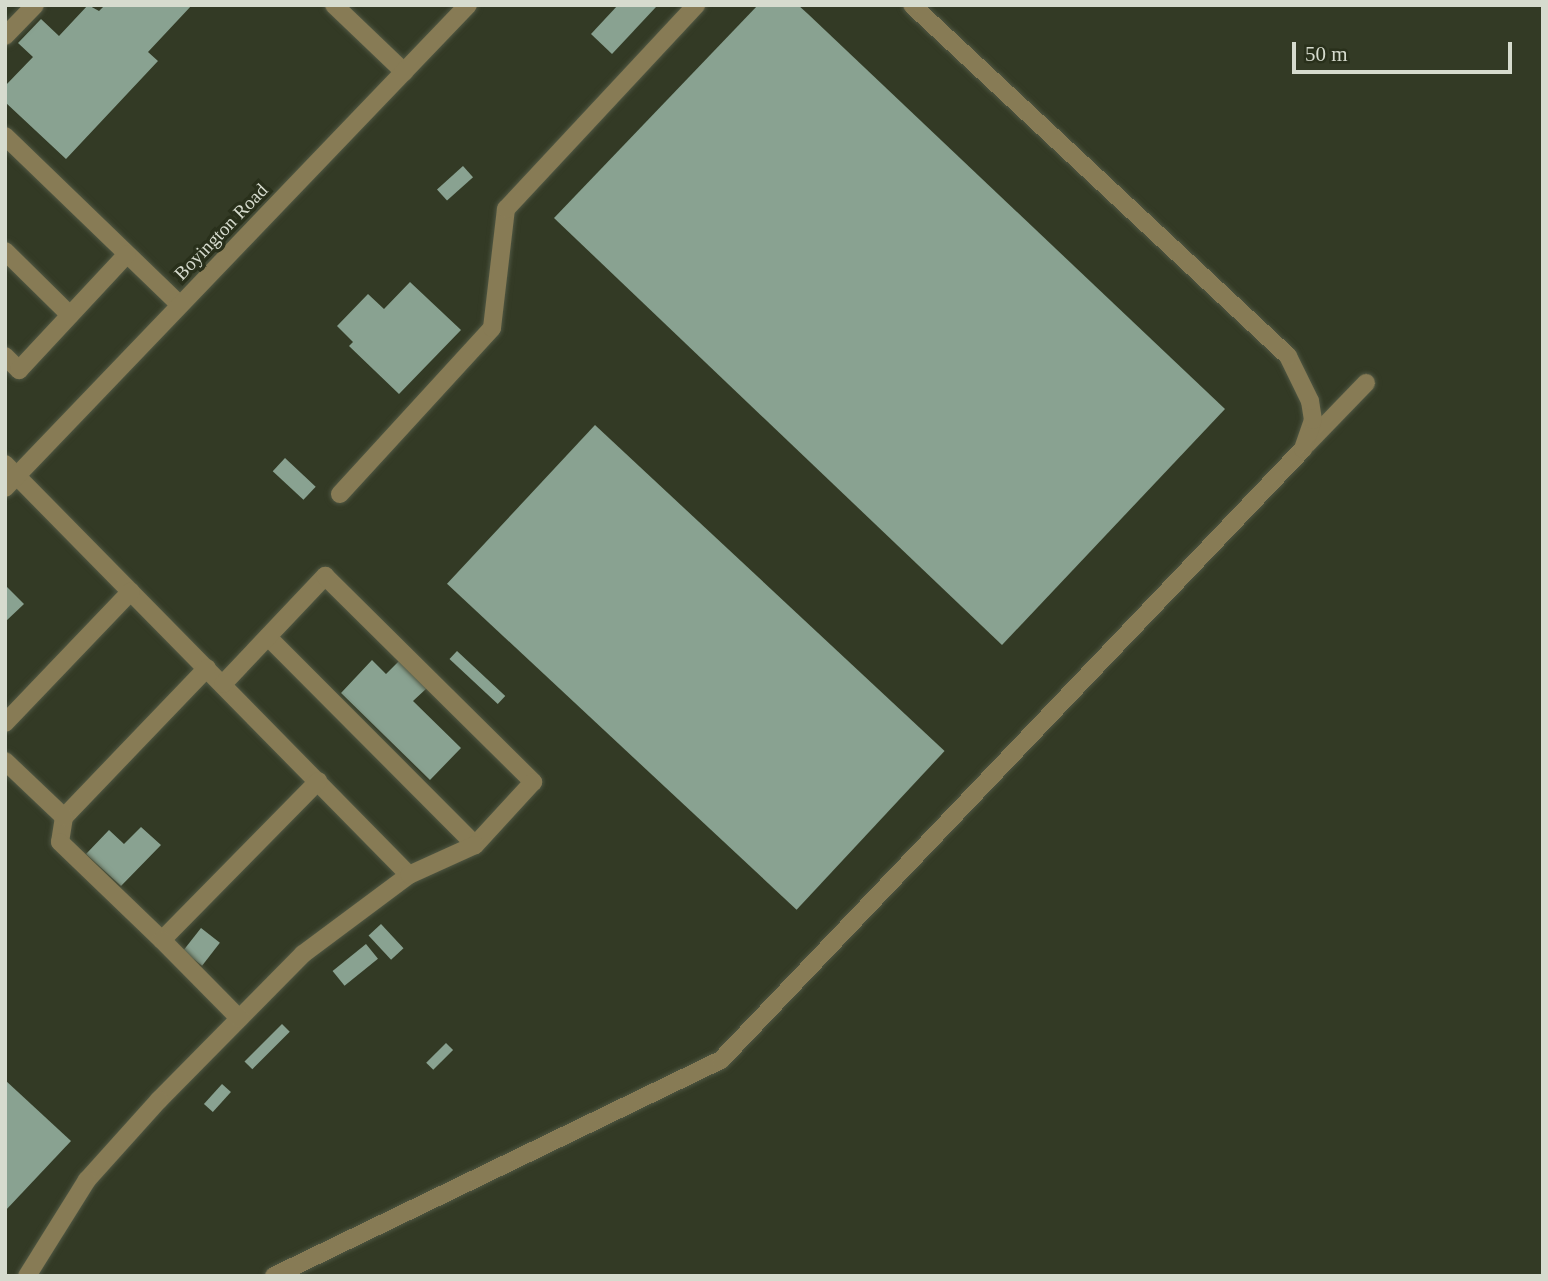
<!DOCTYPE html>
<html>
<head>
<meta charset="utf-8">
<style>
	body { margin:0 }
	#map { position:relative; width:1548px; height:1281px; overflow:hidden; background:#333a25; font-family:Georgia,serif }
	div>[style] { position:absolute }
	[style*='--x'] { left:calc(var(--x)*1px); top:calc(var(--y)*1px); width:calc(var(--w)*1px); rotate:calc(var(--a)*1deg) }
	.building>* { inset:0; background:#89a291; transform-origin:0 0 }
	.roads { filter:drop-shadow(0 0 2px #505743) drop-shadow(0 0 2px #505743) }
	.minor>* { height:18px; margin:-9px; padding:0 9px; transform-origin:9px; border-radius:9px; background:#877b55 }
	span { translate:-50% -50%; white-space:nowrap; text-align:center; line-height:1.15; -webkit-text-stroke:7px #29301b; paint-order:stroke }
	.street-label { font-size:19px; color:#d6dbce }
	.frame { position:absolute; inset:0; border:7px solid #d6dbce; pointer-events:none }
	.scale { position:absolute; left:1292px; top:42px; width:220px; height:32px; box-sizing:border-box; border:4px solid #d6dbce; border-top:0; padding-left:9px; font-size:21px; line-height:24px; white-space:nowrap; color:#d6dbce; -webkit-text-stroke:5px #29301b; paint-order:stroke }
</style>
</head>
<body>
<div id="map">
	<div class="building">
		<i style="clip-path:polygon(88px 5px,99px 11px,105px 5px,192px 5px,148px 52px,158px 61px,66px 159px,5px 102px,5px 86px,33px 57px,18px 43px,41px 19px,59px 36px)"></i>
		<i style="clip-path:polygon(618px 5px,656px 7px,612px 54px,591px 34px)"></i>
		<i style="clip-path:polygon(758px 5px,798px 5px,808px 14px,1225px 409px,1002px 645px,554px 218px)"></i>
		<i style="left:463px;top:166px;width:15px;height:35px;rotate:48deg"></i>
		<i style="clip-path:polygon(410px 282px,461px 330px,399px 394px,349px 346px,353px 342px,337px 326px,368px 294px,384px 309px)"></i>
		<i style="left:595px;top:425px;width:478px;height:217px;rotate:43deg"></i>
		<i style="left:285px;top:458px;width:42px;height:18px;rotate:43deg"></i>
		<i style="clip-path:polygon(5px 585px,24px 604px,5px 622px)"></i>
		<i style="left:457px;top:651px;width:66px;height:11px;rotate:43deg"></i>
		<i style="clip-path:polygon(372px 660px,386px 674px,399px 661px,427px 688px,413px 701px,461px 748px,430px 780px,341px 693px)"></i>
		<i style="clip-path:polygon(141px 827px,161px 845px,121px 886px,86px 854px,109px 830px,124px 844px)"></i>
		<i style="left:381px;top:924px;width:33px;height:17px;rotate:47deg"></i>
		<i style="left:201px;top:928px;width:24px;height:29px;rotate:38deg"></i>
		<i style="left:366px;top:944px;width:19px;height:43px;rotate:51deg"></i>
		<i style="left:282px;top:1024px;width:11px;height:53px;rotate:45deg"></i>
		<i style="left:446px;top:1043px;width:10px;height:28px;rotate:45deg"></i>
		<i style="clip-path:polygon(5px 1080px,71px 1141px,5px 1211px)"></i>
		<i style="left:222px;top:1084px;width:12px;height:27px;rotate:42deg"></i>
	</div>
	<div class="roads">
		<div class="minor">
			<i style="--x:334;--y:5;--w:97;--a:43.7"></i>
			<i style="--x:5;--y:36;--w:43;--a:-45.9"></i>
			<i style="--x:5;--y:136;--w:243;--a:44"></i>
			<i style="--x:5;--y:251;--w:91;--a:44.6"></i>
			<i style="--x:5;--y:356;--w:20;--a:45"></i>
			<i style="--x:19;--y:370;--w:158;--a:-47"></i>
			<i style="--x:1307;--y:444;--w:85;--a:-46"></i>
			<i style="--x:5;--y:464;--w:576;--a:45.49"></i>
			<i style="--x:409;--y:875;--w:132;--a:143.3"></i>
			<i style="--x:303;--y:954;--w:205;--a:134.6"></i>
			<i style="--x:159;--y:1100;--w:108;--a:132"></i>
			<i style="--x:87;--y:1180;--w:113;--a:122"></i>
			<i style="--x:5;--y:488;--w:669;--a:-46.21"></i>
			<i style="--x:340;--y:494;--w:225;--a:-47.5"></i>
			<i style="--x:492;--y:328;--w:120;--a:-83.3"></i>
			<i style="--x:506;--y:209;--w:279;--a:-47"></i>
			<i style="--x:268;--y:637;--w:293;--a:45.1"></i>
			<i style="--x:207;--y:668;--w:207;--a:133.8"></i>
			<i style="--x:64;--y:817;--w:25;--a:99"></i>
			<i style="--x:60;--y:842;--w:141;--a:43.9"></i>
			<i style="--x:162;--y:940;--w:223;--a:-45.5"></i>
			<i style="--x:223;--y:684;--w:149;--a:-46.6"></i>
			<i style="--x:325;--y:576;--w:293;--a:44.7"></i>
			<i style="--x:533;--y:782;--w:86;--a:132.6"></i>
			<i style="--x:475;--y:845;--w:72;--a:155.6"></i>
			<i style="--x:5;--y:723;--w:182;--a:-46.3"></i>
			<i style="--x:5;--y:761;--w:81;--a:43.5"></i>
			<i style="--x:162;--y:940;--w:110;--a:45.4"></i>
			<i style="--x:274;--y:1276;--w:496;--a:-25.8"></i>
			<i style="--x:721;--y:1060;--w:844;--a:-46.39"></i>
			<i style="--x:1303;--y:449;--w:31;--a:-71"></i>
			<i style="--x:1313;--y:420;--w:19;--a:-99"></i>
			<i style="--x:1310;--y:401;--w:50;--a:-116.1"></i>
			<i style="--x:1288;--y:356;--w:514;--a:-136.97"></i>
		</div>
	</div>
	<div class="street-label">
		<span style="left:221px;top:232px;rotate:-46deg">Boyington Road</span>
	</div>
	<div class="frame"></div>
	<div class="scale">50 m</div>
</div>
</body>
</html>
